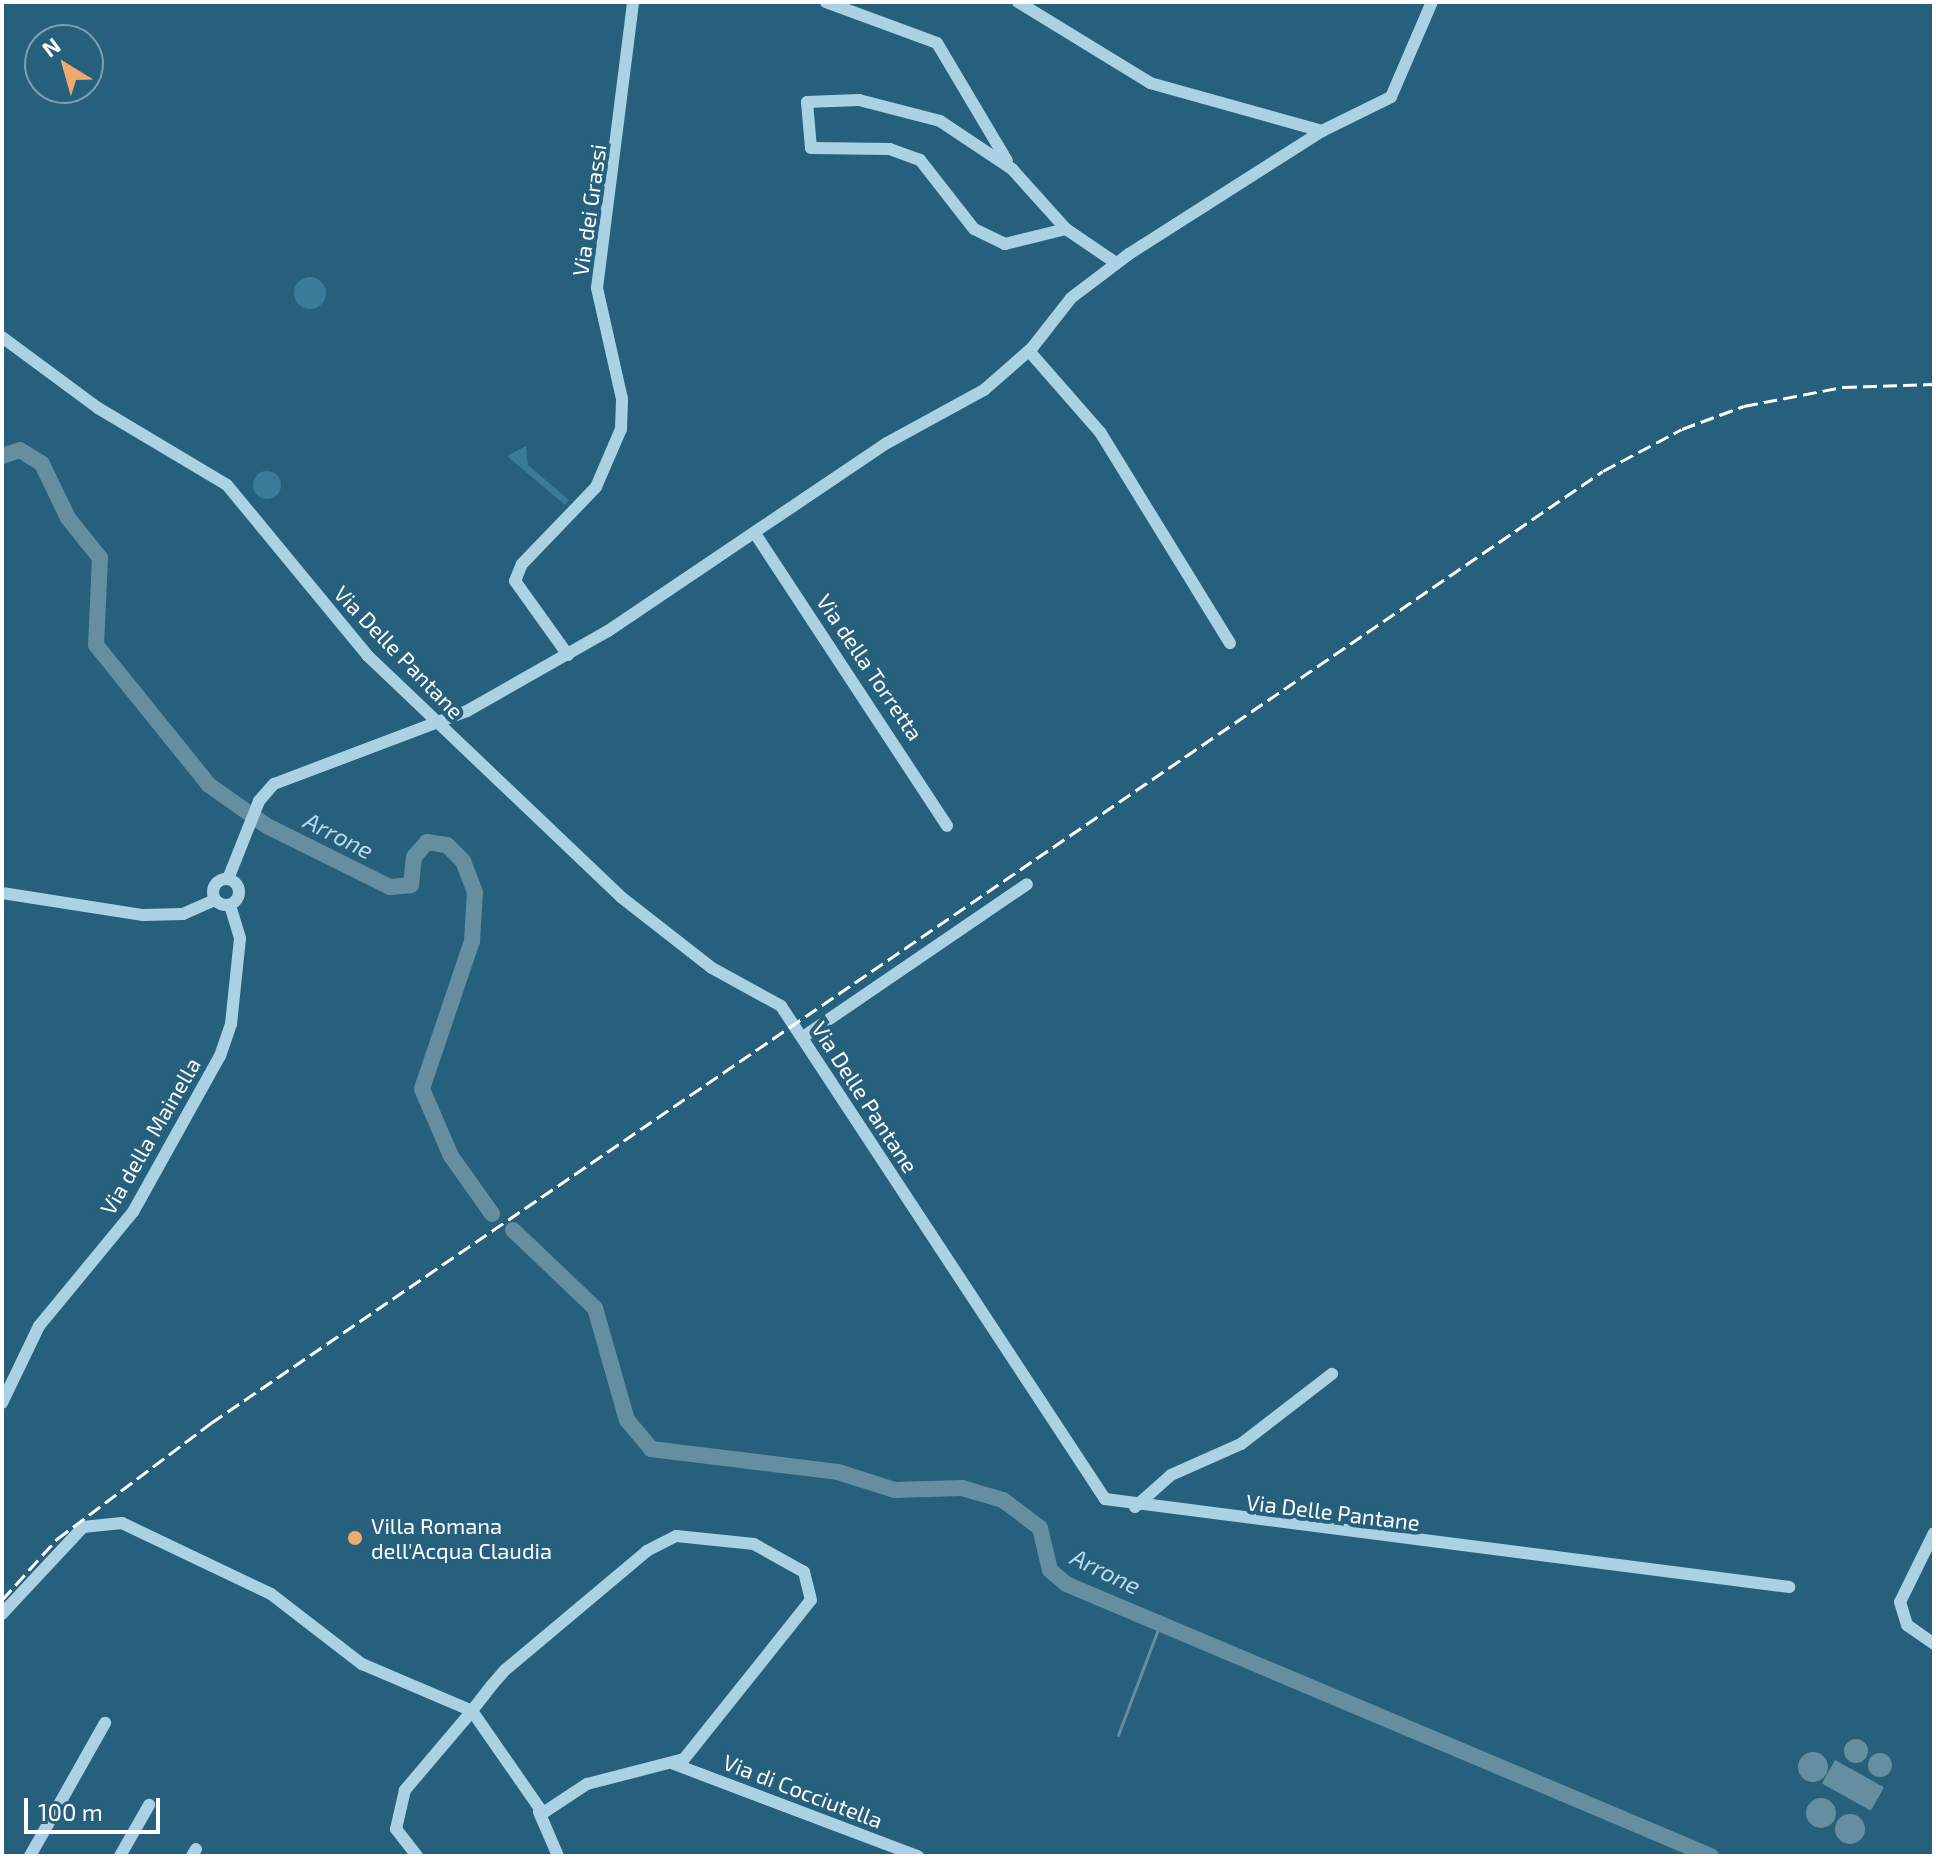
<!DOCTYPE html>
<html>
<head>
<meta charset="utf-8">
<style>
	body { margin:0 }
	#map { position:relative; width:1936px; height:1858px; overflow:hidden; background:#26607c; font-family:"Exo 2",sans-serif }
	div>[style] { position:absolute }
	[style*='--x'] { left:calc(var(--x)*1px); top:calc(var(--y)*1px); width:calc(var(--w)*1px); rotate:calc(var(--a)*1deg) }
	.green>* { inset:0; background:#3a7b99 }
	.round { border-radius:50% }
	.water>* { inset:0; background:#658ea1; transform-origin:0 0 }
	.stream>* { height:3px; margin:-1.5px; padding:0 1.5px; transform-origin:1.5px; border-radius:1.5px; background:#658ea1 }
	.river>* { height:16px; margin:-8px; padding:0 8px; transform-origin:8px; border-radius:8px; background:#658ea1 }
	.minor>* { height:12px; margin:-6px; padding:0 6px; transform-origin:6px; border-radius:6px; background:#abd2e4 }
	.minor>.ring { margin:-6px; padding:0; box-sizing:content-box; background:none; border:12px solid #abd2e4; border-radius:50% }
	.rail>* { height:3px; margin-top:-1.5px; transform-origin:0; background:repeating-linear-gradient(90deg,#fff 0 14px,transparent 0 20px) }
	.dots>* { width:22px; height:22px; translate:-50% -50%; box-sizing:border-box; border:4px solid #26607c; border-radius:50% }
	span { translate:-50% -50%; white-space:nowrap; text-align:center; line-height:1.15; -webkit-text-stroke:8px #26607c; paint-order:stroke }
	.street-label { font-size:22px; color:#fff }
	.poi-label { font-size:22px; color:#fff }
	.left { translate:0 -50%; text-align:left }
	.water-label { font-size:24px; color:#b6dbec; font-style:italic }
	.frame { position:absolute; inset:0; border:4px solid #fff; pointer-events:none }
	.north { position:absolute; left:24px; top:24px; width:80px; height:80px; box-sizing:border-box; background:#26607c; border:2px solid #7da0b0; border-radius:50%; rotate:323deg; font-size:22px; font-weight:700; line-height:32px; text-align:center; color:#fff }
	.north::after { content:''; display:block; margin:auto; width:28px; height:36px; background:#edab70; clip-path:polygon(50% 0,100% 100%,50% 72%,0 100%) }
	.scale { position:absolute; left:24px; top:1798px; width:136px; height:36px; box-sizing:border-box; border:4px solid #fff; border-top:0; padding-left:10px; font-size:24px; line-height:28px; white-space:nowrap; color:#fff; -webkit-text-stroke:6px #26607c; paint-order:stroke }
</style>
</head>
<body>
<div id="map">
	<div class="green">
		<i class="round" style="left:294px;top:277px;width:32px;height:32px"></i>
		<i style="clip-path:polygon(526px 446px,528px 465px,569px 500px,565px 505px,507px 456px)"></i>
		<i class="round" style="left:253px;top:471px;width:28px;height:28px"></i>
	</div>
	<div class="water">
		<i class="round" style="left:1844px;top:1739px;width:24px;height:24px"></i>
		<i class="round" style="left:1798px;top:1752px;width:30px;height:30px"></i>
		<i class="round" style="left:1868px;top:1753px;width:24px;height:24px"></i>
		<i style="left:1835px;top:1760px;width:56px;height:27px;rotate:29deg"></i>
		<i class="round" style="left:1806px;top:1798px;width:30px;height:30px"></i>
		<i class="round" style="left:1835px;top:1814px;width:30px;height:30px"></i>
	</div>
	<div class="stream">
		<i style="--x:1118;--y:1735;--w:122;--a:-69.3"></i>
	</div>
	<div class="river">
		<i style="--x:2;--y:456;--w:19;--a:-18"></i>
		<i style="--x:20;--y:450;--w:26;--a:32"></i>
		<i style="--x:42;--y:464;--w:60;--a:64.3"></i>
		<i style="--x:68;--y:518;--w:51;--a:51.3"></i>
		<i style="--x:100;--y:558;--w:87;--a:92.6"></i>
		<i style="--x:96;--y:645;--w:180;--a:51.1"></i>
		<i style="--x:209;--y:785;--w:71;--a:35.3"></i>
		<i style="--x:267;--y:826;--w:137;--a:26.4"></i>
		<i style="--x:390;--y:887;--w:21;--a:-5"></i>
		<i style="--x:411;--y:885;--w:28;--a:-84"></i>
		<i style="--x:414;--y:857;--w:20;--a:-49"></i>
		<i style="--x:427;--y:842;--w:20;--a:9"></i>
		<i style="--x:447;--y:845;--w:23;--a:45"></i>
		<i style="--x:463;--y:861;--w:33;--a:69"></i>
		<i style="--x:475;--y:892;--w:49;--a:93.5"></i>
		<i style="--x:472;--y:941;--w:156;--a:108.7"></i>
		<i style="--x:422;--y:1089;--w:73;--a:66.6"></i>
		<i style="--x:451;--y:1156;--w:71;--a:54.7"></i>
		<i style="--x:513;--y:1230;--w:113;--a:43.6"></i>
		<i style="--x:595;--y:1308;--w:116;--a:74.1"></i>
		<i style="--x:627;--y:1420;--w:38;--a:50"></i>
		<i style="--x:651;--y:1449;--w:188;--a:7"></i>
		<i style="--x:838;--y:1472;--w:60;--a:17.5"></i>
		<i style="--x:895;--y:1490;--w:67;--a:-1.7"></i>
		<i style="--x:962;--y:1488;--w:43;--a:16.3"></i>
		<i style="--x:1003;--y:1500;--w:46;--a:37.1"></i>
		<i style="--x:1040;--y:1528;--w:43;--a:76.6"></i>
		<i style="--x:1050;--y:1570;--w:21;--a:41"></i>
		<i style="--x:1066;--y:1584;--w:700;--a:22.87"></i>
	</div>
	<div class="minor">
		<i style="--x:826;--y:2;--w:118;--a:20.3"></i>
		<i style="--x:937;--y:43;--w:137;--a:59.3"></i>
		<i style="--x:1018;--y:2;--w:155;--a:31.5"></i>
		<i style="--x:1150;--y:83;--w:179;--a:15.6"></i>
		<i style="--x:1066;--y:229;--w:63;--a:166.2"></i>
		<i style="--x:1005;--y:244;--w:34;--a:-154"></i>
		<i style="--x:974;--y:229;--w:88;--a:-128"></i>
		<i style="--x:920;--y:160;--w:32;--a:-160"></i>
		<i style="--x:890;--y:149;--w:79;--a:-179.3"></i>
		<i style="--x:811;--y:148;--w:46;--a:-95"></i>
		<i style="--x:807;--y:102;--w:52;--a:-2.2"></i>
		<i style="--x:859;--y:100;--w:84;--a:14.5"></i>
		<i style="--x:940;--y:121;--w:87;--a:33.7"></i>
		<i style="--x:1012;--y:169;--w:81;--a:48"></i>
		<i style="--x:1066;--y:229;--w:60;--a:34.2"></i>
		<i style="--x:2;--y:337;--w:119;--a:36.5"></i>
		<i style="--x:98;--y:408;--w:150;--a:30.8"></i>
		<i style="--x:227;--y:485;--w:222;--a:50.5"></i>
		<i style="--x:368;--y:656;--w:349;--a:43.6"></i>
		<i style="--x:621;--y:897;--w:115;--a:38"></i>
		<i style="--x:712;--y:968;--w:79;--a:28.8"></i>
		<i style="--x:781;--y:1006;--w:590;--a:56.69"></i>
		<i style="--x:1105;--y:1499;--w:690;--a:7.33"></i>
		<i style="--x:1029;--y:351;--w:108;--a:48.8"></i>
		<i style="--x:1100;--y:432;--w:248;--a:58.4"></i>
		<i style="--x:756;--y:535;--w:348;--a:56.7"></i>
		<i style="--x:568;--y:655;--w:91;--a:-125.6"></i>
		<i style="--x:515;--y:581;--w:18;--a:-68"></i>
		<i style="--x:522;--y:564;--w:107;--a:-46.1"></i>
		<i style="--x:596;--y:487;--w:63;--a:-66.7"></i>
		<i style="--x:621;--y:429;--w:30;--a:-88"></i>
		<i style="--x:622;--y:399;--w:114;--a:-102.7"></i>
		<i style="--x:597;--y:288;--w:288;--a:-82.8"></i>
		<i class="ring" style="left:213px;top:879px;width:14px;height:14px"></i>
		<i style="--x:228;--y:879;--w:84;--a:-68.3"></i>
		<i style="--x:259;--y:801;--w:23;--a:-49"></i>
		<i style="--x:274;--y:784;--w:206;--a:-20.7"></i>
		<i style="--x:467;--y:711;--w:162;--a:-29.6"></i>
		<i style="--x:608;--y:631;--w:336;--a:-34"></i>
		<i style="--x:887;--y:443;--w:111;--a:-28.7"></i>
		<i style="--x:984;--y:390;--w:64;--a:-41.2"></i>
		<i style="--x:1032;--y:348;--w:63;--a:-52"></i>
		<i style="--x:1071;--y:298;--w:73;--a:-37.2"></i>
		<i style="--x:1129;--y:254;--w:229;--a:-32.5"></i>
		<i style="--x:1322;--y:131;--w:77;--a:-26.2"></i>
		<i style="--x:1391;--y:97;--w:103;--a:-66.7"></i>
		<i style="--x:2;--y:893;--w:143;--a:8.9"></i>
		<i style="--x:143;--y:915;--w:40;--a:-1.4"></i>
		<i style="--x:183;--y:914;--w:34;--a:-24"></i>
		<i style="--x:803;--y:1037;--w:271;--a:-34.3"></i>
		<i style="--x:2;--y:1403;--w:85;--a:-64.3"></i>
		<i style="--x:39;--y:1326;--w:148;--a:-50.5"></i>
		<i style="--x:133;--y:1212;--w:179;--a:-60.9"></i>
		<i style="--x:220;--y:1056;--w:34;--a:-71"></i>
		<i style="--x:231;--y:1024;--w:86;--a:-84"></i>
		<i style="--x:240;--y:938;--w:34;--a:-107"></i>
		<i style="--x:1135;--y:1507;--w:48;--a:-41.6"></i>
		<i style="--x:1171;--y:1475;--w:77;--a:-23.9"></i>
		<i style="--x:1241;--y:1444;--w:115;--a:-37.6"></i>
		<i style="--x:1934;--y:1533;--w:77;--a:116.2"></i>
		<i style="--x:1900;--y:1602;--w:24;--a:73"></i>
		<i style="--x:1907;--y:1625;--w:33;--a:35"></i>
		<i style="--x:2;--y:1614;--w:119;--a:-47"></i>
		<i style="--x:83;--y:1527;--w:39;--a:-6"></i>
		<i style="--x:122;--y:1523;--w:165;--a:25.5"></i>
		<i style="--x:271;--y:1594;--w:115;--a:37.6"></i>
		<i style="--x:362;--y:1664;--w:120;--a:23.1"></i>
		<i style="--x:472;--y:1711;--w:124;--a:55.2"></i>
		<i style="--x:543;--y:1813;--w:53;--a:-33.4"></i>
		<i style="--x:587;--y:1784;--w:100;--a:-14.5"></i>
		<i style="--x:684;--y:1759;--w:203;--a:-51.4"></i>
		<i style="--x:811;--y:1600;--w:29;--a:-104"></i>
		<i style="--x:804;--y:1572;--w:57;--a:-150.8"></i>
		<i style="--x:754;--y:1544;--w:78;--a:-174.1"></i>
		<i style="--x:676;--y:1536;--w:33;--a:153"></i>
		<i style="--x:647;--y:1551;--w:185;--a:140"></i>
		<i style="--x:505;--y:1670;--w:20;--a:131"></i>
		<i style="--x:492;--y:1685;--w:33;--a:128"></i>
		<i style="--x:472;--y:1711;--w:104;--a:130.3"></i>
		<i style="--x:405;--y:1790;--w:40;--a:103"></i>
		<i style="--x:396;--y:1829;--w:34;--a:52"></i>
		<i style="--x:674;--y:1764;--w:261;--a:20.7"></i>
		<i style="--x:539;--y:1812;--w:48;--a:66.6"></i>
		<i style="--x:30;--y:1856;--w:153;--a:-60.6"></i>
		<i style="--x:120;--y:1856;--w:59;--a:-60.4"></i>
		<i style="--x:192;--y:1856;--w:8;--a:-60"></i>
	</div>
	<div class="rail">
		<i style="--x:2;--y:1600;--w:82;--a:-48"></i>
		<i style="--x:57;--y:1539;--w:193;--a:-37"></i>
		<i style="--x:211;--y:1423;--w:1686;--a:-34.37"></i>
		<i style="--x:1603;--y:471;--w:89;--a:-28"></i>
		<i style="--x:1682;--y:429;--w:66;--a:-20.4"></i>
		<i style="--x:1744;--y:406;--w:101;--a:-10.9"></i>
		<i style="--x:1843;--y:387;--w:91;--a:-1.9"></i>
	</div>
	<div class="dots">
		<i style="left:355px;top:1538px;background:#edab70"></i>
	</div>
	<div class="street-label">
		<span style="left:589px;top:210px;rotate:-82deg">Via dei Grassi</span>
		<span style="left:399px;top:652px;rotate:46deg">Via Delle Pantane</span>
		<span style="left:870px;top:667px;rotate:56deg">Via della Torretta</span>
		<span style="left:865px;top:1097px;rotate:57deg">Via Delle Pantane</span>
		<span style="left:150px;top:1136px;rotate:-60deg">Via della Mainella</span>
		<span style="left:1333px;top:1512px;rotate:7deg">Via Delle Pantane</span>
		<span style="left:803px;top:1791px;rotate:21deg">Via di Cocciutella</span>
	</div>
	<div class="poi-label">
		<span class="left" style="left:371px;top:1538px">Villa Romana<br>dell'Acqua Claudia</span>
	</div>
	<div class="water-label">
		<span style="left:339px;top:835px;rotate:27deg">Arrone</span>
		<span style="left:1106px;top:1571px;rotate:26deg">Arrone</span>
	</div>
	<div class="frame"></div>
	<div class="north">N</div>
	<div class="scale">100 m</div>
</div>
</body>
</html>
